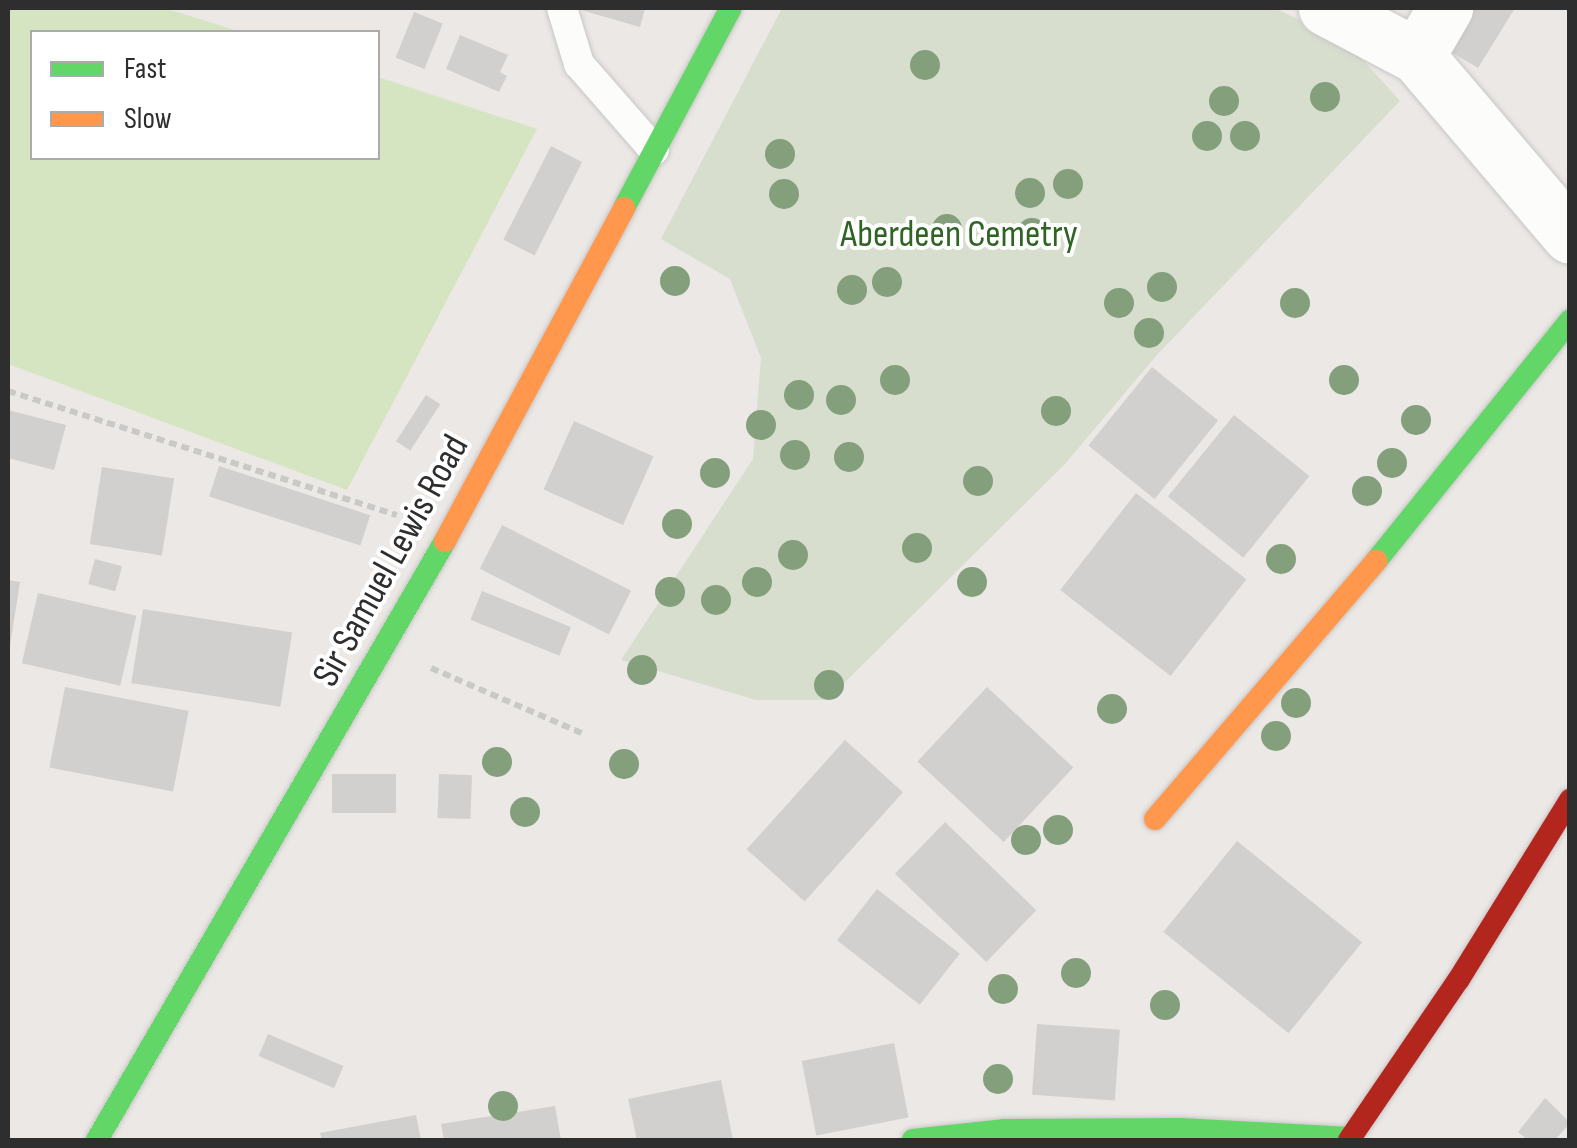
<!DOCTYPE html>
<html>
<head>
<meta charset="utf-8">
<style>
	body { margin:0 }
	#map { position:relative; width:1577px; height:1148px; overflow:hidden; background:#ebe8e5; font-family:"Sofia Sans Condensed",sans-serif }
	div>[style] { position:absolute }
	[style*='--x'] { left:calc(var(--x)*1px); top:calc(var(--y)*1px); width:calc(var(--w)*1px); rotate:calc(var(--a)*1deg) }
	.cemetery>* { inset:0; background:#d7dece }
	.pitch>* { inset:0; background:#d6e5c1 }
	.building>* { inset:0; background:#d2d0ce; transform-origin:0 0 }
	.path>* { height:6px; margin-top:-3px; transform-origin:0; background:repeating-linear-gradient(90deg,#c9c9c8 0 8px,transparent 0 13px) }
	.roads { filter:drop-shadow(0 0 2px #c8c6c7) drop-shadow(0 0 2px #c8c6c7) }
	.lane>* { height:30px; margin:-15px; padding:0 15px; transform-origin:15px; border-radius:15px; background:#fcfcfb }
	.street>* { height:55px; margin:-27.5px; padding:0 27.5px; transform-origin:27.5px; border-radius:27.5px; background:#fcfcfb }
	.fast>* { height:22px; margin:-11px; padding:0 11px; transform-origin:11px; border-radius:11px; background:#63d668 }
	.slow>* { height:22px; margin:-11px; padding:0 11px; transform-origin:11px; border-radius:11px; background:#ff974d }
	.jam>* { height:22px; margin:-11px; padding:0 11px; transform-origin:11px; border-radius:11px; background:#b3261e }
	.trees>* { width:30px; height:30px; margin:-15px; border-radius:50%; background:#849f7b }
	span { translate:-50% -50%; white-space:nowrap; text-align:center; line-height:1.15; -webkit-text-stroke:8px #fff; paint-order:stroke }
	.park-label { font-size:38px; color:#2f6425 }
	.street-label { font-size:38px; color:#2e2e2e }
	.frame { position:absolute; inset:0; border:10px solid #2e2e2e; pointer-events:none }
	.legend { position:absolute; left:30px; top:30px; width:350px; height:130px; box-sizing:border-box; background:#fff; border:2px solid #ababab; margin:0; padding:12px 18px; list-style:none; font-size:30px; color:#2e2e2e }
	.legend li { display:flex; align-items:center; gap:20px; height:50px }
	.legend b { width:50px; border:2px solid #ababab }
</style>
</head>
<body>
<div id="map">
	<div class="cemetery">
		<i style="clip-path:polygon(782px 8px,1274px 8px,1347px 42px,1400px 101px,1156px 356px,1065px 464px,827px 700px,756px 700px,621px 660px,753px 459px,761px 358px,730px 279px,661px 239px)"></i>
	</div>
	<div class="pitch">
		<i style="clip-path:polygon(8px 8px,164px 8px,241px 32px,32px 32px,32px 158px,378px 158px,378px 77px,537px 129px,347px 490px,8px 364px)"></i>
	</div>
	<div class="building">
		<i style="clip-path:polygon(574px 8px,645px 8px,640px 27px)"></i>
		<i style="clip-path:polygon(1454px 8px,1515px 8px,1478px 68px,1433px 41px)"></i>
		<i style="left:414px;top:12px;width:31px;height:49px;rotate:22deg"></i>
		<i style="clip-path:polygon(460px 35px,508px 55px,500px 72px,507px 76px,499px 92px,446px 69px)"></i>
		<i style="left:551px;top:146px;width:35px;height:105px;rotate:27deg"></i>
		<i style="left:1152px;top:367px;width:85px;height:101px;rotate:39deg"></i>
		<i style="left:426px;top:395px;width:17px;height:55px;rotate:33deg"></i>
		<i style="clip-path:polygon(8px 410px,66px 425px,54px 470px,8px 458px)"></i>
		<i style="left:1234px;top:415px;width:97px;height:105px;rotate:39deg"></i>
		<i style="left:574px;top:421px;width:87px;height:75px;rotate:24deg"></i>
		<i style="left:219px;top:466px;width:159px;height:32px;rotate:18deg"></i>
		<i style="left:102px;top:467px;width:73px;height:78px;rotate:9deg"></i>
		<i style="left:1136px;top:493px;width:140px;height:123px;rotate:38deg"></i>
		<i style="left:502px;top:525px;width:145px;height:49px;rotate:27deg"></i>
		<i style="left:95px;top:559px;width:28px;height:26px;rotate:15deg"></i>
		<i style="clip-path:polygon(8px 580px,20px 582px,10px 646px,8px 645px)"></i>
		<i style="left:482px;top:591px;width:96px;height:31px;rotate:22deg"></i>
		<i style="left:38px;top:593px;width:101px;height:72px;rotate:13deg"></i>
		<i style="left:143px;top:609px;width:151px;height:75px;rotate:9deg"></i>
		<i style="left:65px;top:687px;width:126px;height:82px;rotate:11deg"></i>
		<i style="left:987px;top:687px;width:118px;height:102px;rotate:43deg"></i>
		<i style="left:845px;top:740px;width:78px;height:147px;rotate:42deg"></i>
		<i style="left:396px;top:774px;width:39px;height:64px;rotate:90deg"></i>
		<i style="left:439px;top:774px;width:33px;height:44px;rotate:2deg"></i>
		<i style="left:945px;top:822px;width:127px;height:72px;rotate:44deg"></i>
		<i style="left:1237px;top:841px;width:161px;height:117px;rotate:39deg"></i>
		<i style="left:877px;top:889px;width:105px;height:65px;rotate:38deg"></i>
		<i style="left:1037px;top:1024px;width:83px;height:71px;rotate:4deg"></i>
		<i style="left:268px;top:1034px;width:82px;height:24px;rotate:23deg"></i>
		<i style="left:894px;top:1043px;width:76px;height:94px;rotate:79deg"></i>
		<i style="clip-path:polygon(721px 1080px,733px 1140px,637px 1140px,628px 1099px)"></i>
		<i style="clip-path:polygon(1545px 1098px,1570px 1123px,1555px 1140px,1528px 1140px,1518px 1132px)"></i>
		<i style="clip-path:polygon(555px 1106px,561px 1140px,444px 1140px,441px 1124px)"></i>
		<i style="clip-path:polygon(416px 1115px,421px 1140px,322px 1140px,320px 1133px)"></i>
	</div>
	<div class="path">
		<i style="--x:8;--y:391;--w:408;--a:17.7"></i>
		<i style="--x:431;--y:668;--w:169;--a:23.4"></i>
	</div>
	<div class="roads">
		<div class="lane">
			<i style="--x:562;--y:8;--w:59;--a:73.1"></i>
			<i style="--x:579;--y:64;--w:114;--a:48.9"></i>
		</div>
		<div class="street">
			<i style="--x:1326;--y:8;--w:103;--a:27.8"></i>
			<i style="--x:1417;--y:56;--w:236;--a:49.6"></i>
			<i style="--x:1417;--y:56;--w:56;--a:-59.7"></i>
		</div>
		<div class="fast">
			<i style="--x:624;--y:208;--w:227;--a:-61.9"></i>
			<i style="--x:1376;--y:561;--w:309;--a:-51.1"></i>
			<i style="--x:97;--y:1140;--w:693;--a:-59.84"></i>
			<i style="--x:913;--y:1140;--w:93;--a:-6.2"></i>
			<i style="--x:1005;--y:1130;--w:175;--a:-0.3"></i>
			<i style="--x:1180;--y:1129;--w:170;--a:3"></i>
		</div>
		<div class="slow">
			<i style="--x:445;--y:541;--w:378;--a:-61.7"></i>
			<i style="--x:1155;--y:819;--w:340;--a:-49.4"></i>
		</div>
		<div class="jam">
			<i style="--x:1349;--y:1140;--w:195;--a:-55.7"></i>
			<i style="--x:1459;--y:979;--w:211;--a:-58.2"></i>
		</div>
	</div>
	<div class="trees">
		<i style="left:925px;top:65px"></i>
		<i style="left:1325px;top:97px"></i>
		<i style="left:1224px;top:101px"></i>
		<i style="left:1207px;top:136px"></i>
		<i style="left:1245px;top:136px"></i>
		<i style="left:780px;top:154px"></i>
		<i style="left:1068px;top:184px"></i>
		<i style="left:1030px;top:193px"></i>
		<i style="left:784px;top:194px"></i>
		<i style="left:947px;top:229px"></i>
		<i style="left:1032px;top:233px"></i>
		<i style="left:675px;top:281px"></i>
		<i style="left:887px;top:282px"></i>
		<i style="left:1162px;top:287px"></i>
		<i style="left:852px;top:290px"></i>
		<i style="left:1119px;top:303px"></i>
		<i style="left:1295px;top:303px"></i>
		<i style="left:1149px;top:333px"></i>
		<i style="left:895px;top:380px"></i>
		<i style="left:1344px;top:380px"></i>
		<i style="left:799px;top:395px"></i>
		<i style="left:841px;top:400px"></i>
		<i style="left:1056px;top:411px"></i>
		<i style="left:1416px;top:420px"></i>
		<i style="left:761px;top:425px"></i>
		<i style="left:795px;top:455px"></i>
		<i style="left:849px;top:457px"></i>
		<i style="left:1392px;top:463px"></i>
		<i style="left:715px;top:473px"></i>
		<i style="left:978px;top:481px"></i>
		<i style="left:1367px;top:491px"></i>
		<i style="left:677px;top:524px"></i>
		<i style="left:917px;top:548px"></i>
		<i style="left:793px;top:555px"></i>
		<i style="left:1281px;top:559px"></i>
		<i style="left:757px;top:582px"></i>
		<i style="left:972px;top:582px"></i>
		<i style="left:670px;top:592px"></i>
		<i style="left:716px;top:600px"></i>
		<i style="left:642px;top:670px"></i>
		<i style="left:829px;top:685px"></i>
		<i style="left:1296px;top:703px"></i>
		<i style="left:1112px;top:709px"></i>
		<i style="left:1276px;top:736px"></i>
		<i style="left:497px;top:762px"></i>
		<i style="left:624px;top:764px"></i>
		<i style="left:525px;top:812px"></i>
		<i style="left:1058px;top:830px"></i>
		<i style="left:1026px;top:840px"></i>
		<i style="left:1076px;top:973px"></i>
		<i style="left:1003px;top:989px"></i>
		<i style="left:1165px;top:1005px"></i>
		<i style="left:998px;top:1079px"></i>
		<i style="left:503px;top:1106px"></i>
	</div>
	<div class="park-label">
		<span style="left:959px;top:235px">Aberdeen Cemetry</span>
	</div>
	<div class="street-label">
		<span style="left:391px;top:561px;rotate:-61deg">Sir Samuel Lewis Road</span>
	</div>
	<div class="frame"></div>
	<ul class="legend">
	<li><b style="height:12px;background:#63d668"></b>Fast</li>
	<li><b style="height:12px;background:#ff974d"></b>Slow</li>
	</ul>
</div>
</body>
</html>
